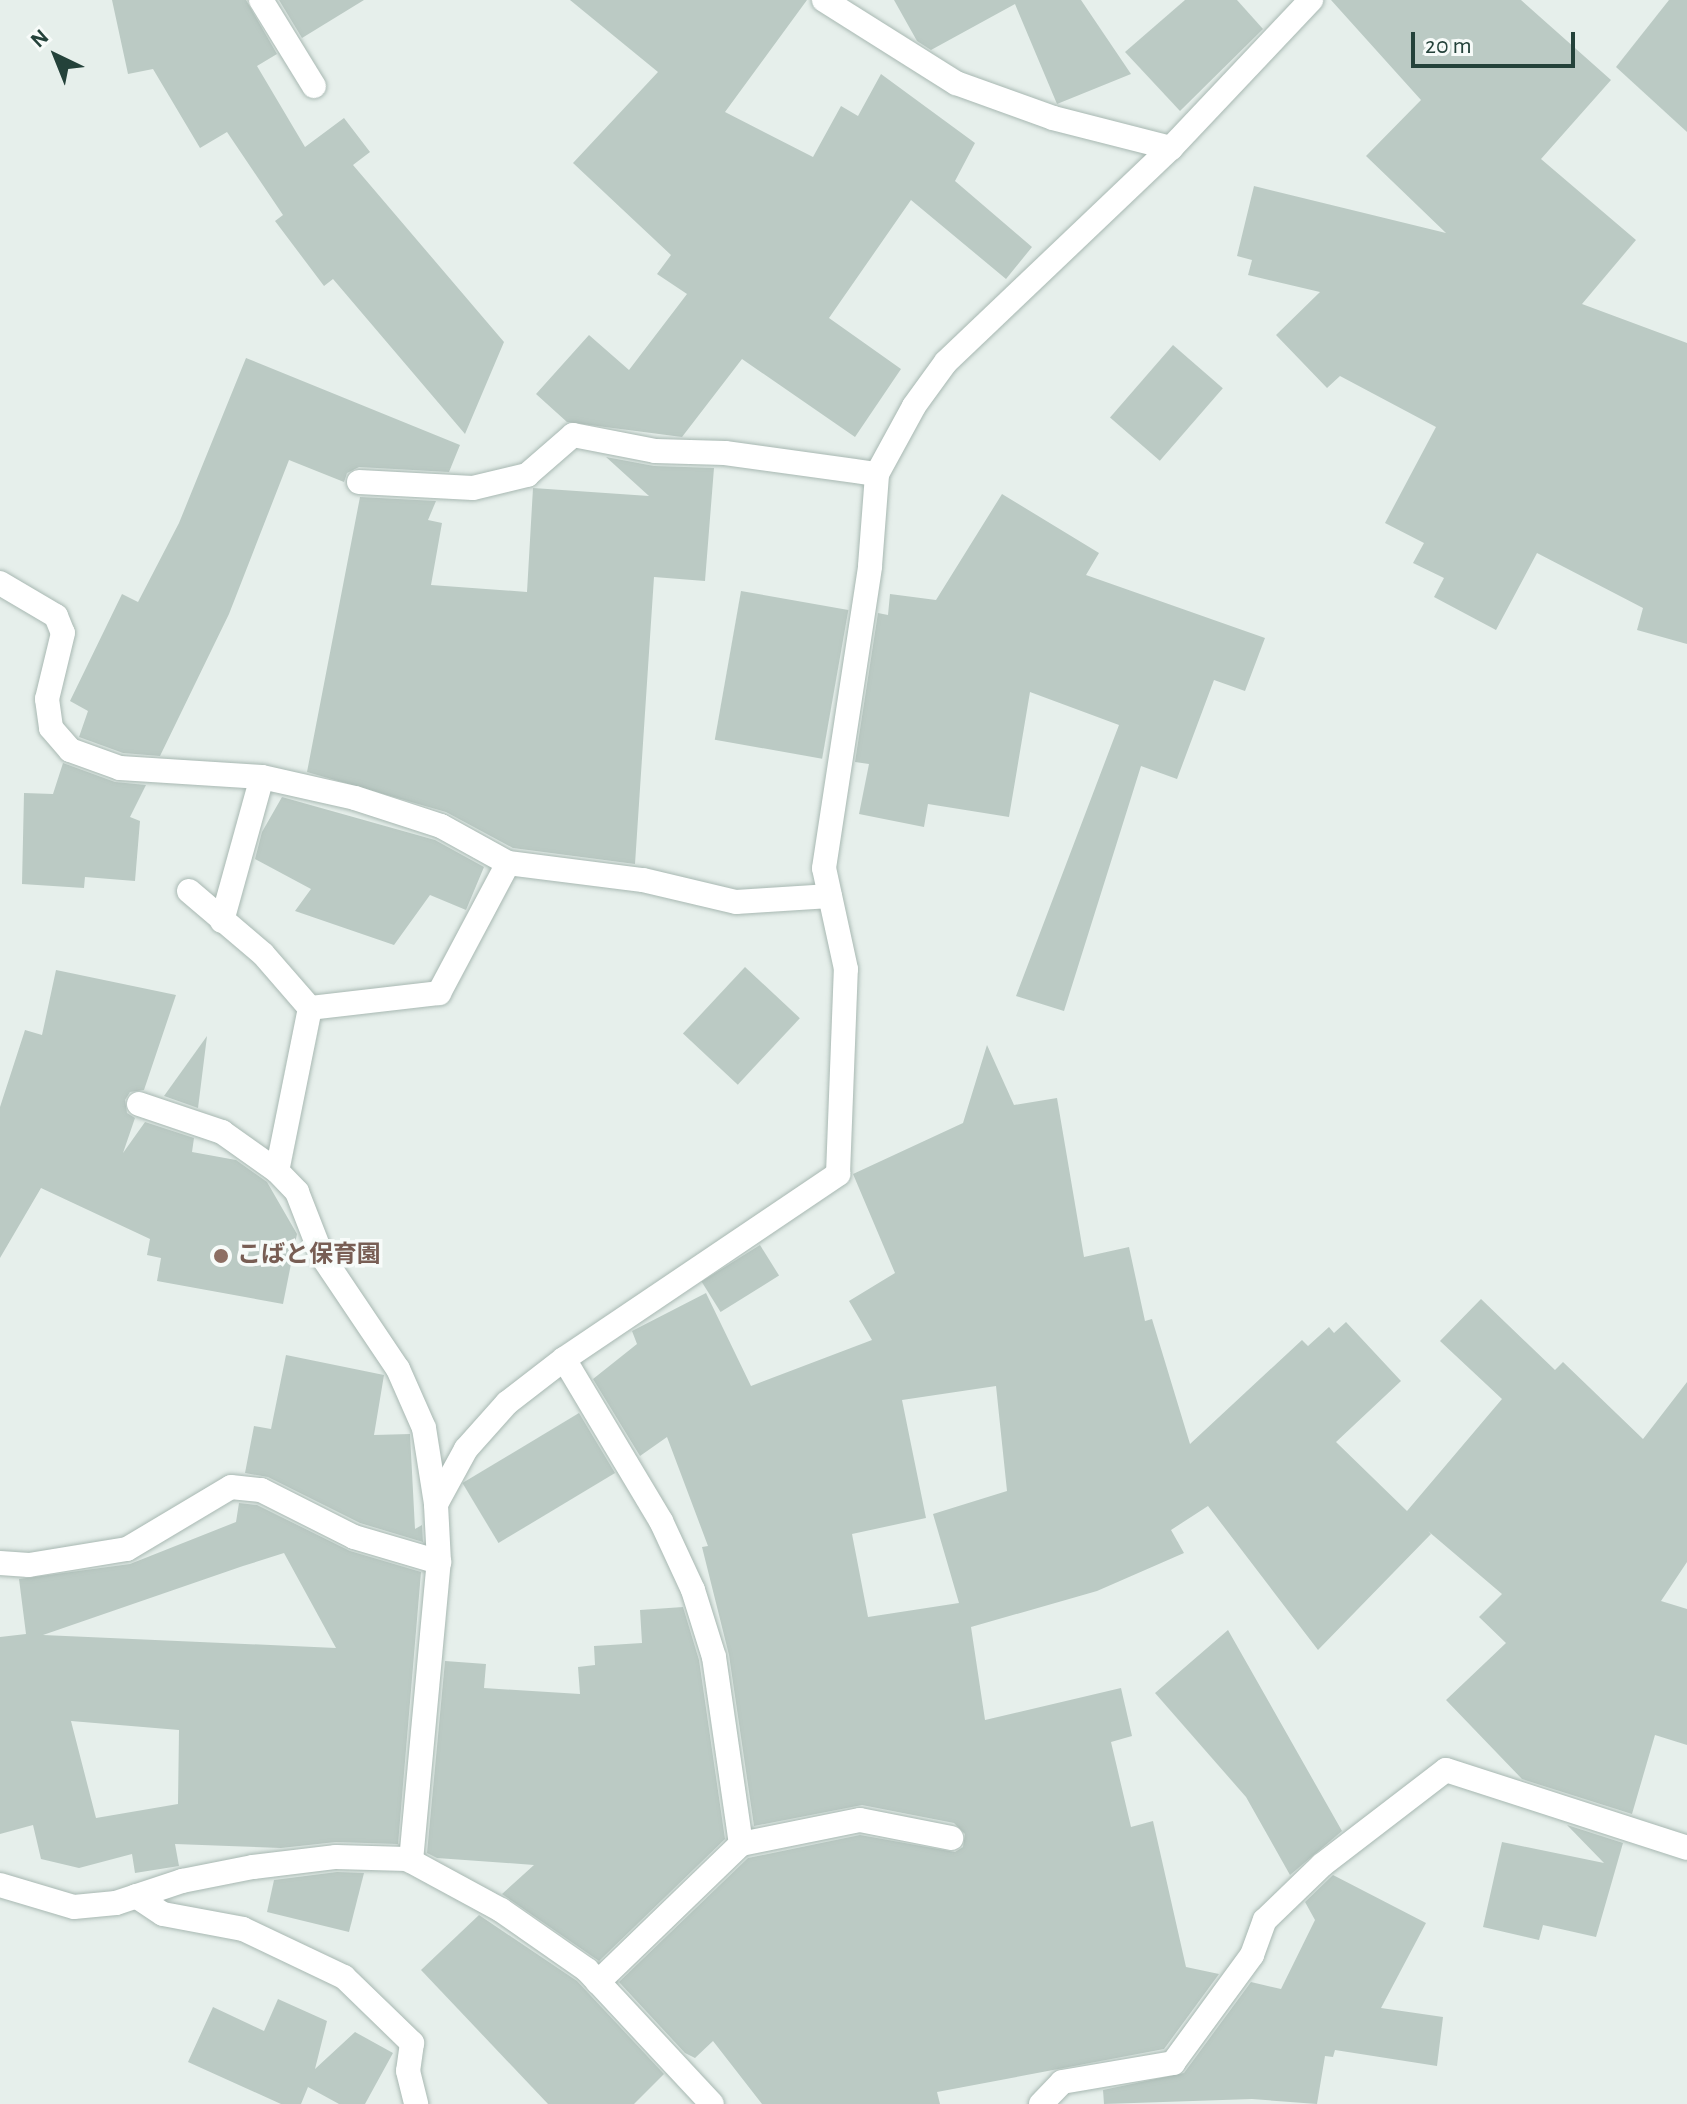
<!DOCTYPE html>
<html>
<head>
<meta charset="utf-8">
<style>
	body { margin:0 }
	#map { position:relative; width:1687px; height:2104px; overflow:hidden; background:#e6efeb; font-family:"Alegreya Sans","Noto Sans JP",sans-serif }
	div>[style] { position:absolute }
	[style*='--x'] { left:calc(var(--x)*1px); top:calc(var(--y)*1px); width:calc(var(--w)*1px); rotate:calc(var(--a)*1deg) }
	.building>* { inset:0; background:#bbcac4; transform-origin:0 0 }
	.roads { filter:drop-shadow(0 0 2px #a8b8b2) drop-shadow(0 0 2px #a8b8b2) }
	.lane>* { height:24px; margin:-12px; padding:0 12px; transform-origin:12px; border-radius:12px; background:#fff }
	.street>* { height:24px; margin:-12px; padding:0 12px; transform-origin:12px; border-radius:12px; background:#fff }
	.dots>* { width:22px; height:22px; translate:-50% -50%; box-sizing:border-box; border:4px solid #f7fbf9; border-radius:50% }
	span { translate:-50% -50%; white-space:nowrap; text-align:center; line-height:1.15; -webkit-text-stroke:7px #f7fbf9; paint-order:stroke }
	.education-label { font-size:24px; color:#785e54; font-weight:700 }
	.left { translate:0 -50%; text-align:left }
	.north { position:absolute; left:16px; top:16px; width:80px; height:80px; -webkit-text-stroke:6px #f7fbf9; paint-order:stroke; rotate:317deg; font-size:22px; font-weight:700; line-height:32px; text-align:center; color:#24423a }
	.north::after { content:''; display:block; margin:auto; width:28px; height:36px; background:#24423a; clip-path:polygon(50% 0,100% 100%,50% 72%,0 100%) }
	.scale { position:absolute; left:1411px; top:32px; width:164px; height:36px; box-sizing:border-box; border:4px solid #24423a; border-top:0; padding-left:10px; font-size:24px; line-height:28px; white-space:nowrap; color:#24423a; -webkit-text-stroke:6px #f7fbf9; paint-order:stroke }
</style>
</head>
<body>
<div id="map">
	<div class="building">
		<i style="clip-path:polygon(112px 0,246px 0,277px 54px,257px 66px,305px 147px,344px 118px,370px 152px,353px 165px,504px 342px,465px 434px,333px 279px,324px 286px,275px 221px,283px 215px,227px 132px,200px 148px,153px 69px,128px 74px)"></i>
		<i style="clip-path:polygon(279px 0,364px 0,302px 38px)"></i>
		<i style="clip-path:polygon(570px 0,807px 0,725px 112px,813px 157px,841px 106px,858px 116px,881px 74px,975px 143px,955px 181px,1032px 247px,1006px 279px,911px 200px,829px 318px,901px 369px,855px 437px,742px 359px,682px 437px,567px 422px,536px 394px,589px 335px,629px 370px,687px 294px,657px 274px,671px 255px,573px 163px,658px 72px)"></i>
		<i style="clip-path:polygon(894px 0,1081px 0,1131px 74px,1057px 104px,1015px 4px,931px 50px,917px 41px)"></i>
		<i style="clip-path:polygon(1185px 0,1237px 0,1263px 29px,1180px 111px,1125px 52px)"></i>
		<i style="clip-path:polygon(1331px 0,1521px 0,1611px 80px,1541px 159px,1636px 240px,1582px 304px,1687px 343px,1687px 644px,1637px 630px,1643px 608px,1537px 553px,1496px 630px,1434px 597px,1444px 578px,1413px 563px,1424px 543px,1385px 523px,1436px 427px,1340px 376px,1327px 388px,1276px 335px,1320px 292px,1248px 275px,1252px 260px,1237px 256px,1254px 186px,1446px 233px,1366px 156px,1421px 100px)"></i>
		<i style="clip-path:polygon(1669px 0,1687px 0,1687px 132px,1616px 67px)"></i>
		<i style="left:1173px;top:345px;width:66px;height:96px;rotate:41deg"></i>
		<i style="clip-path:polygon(246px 358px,460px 445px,449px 472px,359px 467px,347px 473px,344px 482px,289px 460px,229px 614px,160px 756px,123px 753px,79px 737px,88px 711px,70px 701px,122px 594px,138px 602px,179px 523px)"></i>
		<i style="clip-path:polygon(606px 457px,654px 466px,714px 468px,705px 581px,654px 577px,635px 864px,513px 848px,446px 812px,307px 772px,360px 497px,436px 501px,428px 520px,442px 523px,431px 585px,527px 592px,533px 488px,649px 496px)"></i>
		<i style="clip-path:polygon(1002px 494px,1099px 553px,1086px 575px,1265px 638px,1245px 691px,1214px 680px,1177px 779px,1141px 766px,1064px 1011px,1016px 996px,1119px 725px,1030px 692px,1009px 817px,928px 804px,924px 827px,859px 814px,869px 764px,855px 762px,878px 613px,888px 615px,890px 594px,936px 600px)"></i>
		<i style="left:741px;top:591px;width:109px;height:151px;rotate:10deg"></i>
		<i style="clip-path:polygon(63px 763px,115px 782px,146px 785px,130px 817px,140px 821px,135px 881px,85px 877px,84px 888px,22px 884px,24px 793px,53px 794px)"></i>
		<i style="clip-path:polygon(282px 797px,435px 840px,484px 867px,466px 910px,430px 895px,394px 945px,295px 911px,311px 889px,255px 859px,262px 832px)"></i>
		<i style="left:745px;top:967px;width:75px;height:91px;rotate:43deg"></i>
		<i style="clip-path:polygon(56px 970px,176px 995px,144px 1090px,130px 1092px,125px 1100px,127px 1113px,135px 1118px,123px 1153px,145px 1122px,194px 1138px,192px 1152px,236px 1160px,267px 1182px,297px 1234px,283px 1304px,157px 1281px,161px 1258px,147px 1255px,150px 1239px,41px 1188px,0 1258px,0 1107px,25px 1030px,42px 1035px)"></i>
		<i style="clip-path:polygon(207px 1036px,198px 1108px,164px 1096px)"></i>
		<i style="clip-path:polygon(evenodd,987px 1045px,1014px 1105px,1057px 1098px,1084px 1257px,1129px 1247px,1145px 1321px,1152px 1319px,1190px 1444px,1302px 1340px,1308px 1346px,1329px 1327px,1334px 1333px,1346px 1322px,1401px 1381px,1336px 1442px,1407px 1511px,1502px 1399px,1440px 1341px,1481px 1299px,1555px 1370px,1563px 1362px,1643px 1439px,1687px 1382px,1687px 1562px,1661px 1601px,1687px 1609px,1687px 1745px,1655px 1735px,1632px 1814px,1522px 1779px,1446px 1700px,1506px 1643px,1479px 1617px,1502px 1594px,1428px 1531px,1431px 1534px,1318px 1650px,1208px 1506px,1171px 1530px,1184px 1553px,1097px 1591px,971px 1627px,985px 1720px,1121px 1688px,1132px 1736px,1111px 1742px,1131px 1827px,1153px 1821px,1186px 1967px,1219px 1974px,1164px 2049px,937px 2092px,940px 2104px,762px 2104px,713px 2041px,695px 2058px,685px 2053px,619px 1982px,748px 1858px,860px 1835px,955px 1852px,963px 1847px,965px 1834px,954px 1823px,862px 1805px,754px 1826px,729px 1655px,702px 1547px,708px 1546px,667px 1437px,640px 1456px,593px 1379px,637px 1344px,632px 1331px,706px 1293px,751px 1386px,872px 1340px,849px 1301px,895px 1273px,853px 1174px,963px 1123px,987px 1045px,996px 1386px,1007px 1491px,933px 1514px,959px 1603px,868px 1617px,852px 1534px,926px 1518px,902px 1400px,996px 1386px)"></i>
		<i style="left:760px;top:1245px;width:36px;height:69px;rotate:58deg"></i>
		<i style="clip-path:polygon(286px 1355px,384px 1375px,374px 1435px,410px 1434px,415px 1529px,422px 1525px,423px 1542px,360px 1523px,268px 1477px,245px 1473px,254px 1426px,271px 1429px)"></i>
		<i style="left:579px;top:1413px;width:70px;height:136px;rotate:59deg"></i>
		<i style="clip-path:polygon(evenodd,239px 1503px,257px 1505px,350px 1551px,421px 1572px,398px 1844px,336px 1842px,281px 1848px,175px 1844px,179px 1866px,135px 1873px,132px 1854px,79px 1868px,41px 1859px,33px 1825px,0 1834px,0 1637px,26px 1634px,19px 1579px,130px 1564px,236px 1522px,239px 1503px,284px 1553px,336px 1648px,43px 1635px,243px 1566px,284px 1553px,239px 1503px,71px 1721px,179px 1730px,178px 1804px,96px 1818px,71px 1721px)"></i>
		<i style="clip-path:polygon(683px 1607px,699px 1660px,725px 1839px,599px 1961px,502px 1894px,534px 1865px,437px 1858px,427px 1853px,445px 1661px,486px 1664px,484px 1688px,580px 1694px,578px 1667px,595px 1665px,594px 1646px,642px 1643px,640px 1610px)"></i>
		<i style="clip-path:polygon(1228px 1630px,1342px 1831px,1290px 1875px,1246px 1797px,1155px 1693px)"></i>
		<i style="clip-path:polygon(1567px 1825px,1623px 1843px,1596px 1937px,1543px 1925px,1539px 1940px,1483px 1927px,1502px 1842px,1604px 1863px)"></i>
		<i style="clip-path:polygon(337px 1872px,364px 1873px,349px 1932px,267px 1912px,274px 1880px)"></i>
		<i style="clip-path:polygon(1333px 1875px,1426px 1923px,1381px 2008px,1443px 2017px,1437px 2066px,1335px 2050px,1333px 2057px,1325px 2056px,1317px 2104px,1252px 2099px,1104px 2104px,1103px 2090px,1184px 2073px,1251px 1982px,1281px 1989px,1315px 1920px,1305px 1902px)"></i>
		<i style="clip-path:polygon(479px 1915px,577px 1981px,664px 2074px,634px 2104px,548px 2104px,421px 1970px)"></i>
		<i style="clip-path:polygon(278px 1999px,327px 2021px,315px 2069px,355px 2032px,393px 2053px,365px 2104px,339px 2104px,308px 2087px,301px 2104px,281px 2104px,188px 2062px,213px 2007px,264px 2031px)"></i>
	</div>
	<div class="roads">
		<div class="lane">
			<i style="--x:359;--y:482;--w:114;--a:3"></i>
			<i style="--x:473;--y:488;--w:56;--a:-13.5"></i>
			<i style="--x:527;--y:475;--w:61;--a:-41"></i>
			<i style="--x:573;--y:435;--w:84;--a:11"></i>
			<i style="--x:655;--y:451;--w:70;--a:1.6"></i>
			<i style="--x:725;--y:453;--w:153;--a:7.9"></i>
			<i style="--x:0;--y:583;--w:65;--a:30.5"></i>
			<i style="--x:56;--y:616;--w:18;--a:68"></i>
			<i style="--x:63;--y:633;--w:68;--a:103.6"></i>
			<i style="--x:47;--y:699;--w:29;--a:82"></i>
			<i style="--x:51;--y:728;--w:29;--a:49"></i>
			<i style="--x:70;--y:750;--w:53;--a:19.8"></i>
			<i style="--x:120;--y:768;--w:142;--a:3.6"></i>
			<i style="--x:262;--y:777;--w:95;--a:12.7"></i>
			<i style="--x:355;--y:798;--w:90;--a:18"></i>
			<i style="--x:441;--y:826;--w:77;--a:28.9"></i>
			<i style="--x:508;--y:863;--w:136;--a:7.2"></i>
			<i style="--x:643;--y:880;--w:96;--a:13.3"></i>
			<i style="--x:736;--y:902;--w:94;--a:-3.7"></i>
			<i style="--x:189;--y:891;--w:97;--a:40.4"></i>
			<i style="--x:263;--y:954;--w:72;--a:49"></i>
			<i style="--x:310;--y:1008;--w:166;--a:101.4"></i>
			<i style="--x:222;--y:921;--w:149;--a:-74.5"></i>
			<i style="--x:310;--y:1008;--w:130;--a:-6.6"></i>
			<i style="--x:439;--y:993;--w:147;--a:-62"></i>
			<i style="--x:564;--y:1359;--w:189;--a:59.1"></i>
			<i style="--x:661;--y:1521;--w:76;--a:65.1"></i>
			<i style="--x:693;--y:1590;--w:70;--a:72.6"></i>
			<i style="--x:714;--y:1657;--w:189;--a:81.8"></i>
			<i style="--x:741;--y:1844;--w:199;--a:136"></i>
			<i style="--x:741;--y:1844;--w:121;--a:-11.4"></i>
			<i style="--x:860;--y:1820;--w:93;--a:11.2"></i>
		</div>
		<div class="street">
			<i style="--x:261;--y:0;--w:101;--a:58.4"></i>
			<i style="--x:824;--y:0;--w:156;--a:32.2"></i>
			<i style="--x:956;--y:83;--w:103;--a:19.8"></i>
			<i style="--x:1053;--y:118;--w:122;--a:14.3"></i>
			<i style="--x:139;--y:1104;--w:88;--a:18.6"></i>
			<i style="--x:222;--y:1132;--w:67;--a:35.3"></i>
			<i style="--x:277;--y:1171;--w:29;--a:46"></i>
			<i style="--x:297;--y:1192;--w:69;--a:68.7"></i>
			<i style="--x:322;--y:1256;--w:136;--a:56.1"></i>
			<i style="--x:398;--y:1369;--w:64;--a:66.2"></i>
			<i style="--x:424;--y:1428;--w:77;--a:81"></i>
			<i style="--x:0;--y:1563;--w:29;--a:4"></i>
			<i style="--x:29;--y:1565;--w:99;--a:-9.3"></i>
			<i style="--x:127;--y:1549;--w:121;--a:-30.8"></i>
			<i style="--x:231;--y:1487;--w:30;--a:6"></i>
			<i style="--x:261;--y:1490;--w:104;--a:26.8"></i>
			<i style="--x:354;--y:1537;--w:89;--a:16.4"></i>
			<i style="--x:439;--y:1562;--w:58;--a:-93"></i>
			<i style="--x:436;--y:1504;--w:63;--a:-61.4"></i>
			<i style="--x:466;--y:1449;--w:62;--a:-48.3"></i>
			<i style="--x:507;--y:1403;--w:72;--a:-37.7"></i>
			<i style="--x:564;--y:1359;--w:331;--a:-34"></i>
			<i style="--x:838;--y:1174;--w:205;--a:-87.8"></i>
			<i style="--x:846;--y:969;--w:103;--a:-102.3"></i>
			<i style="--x:824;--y:868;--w:305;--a:-81.3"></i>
			<i style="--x:870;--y:566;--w:92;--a:-85.6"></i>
			<i style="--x:877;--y:474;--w:77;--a:-61.4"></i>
			<i style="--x:914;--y:406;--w:54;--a:-54"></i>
			<i style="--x:946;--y:362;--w:311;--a:-43.6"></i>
			<i style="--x:1171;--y:148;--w:204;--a:-46.6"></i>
			<i style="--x:411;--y:1861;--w:300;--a:-84.7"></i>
			<i style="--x:0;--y:1885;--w:77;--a:16.6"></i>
			<i style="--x:74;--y:1907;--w:42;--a:-5.4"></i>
			<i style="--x:116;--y:1903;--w:70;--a:-18.4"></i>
			<i style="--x:182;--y:1881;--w:72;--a:-11.2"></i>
			<i style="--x:253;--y:1867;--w:84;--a:-6.9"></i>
			<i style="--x:336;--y:1857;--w:71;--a:1.6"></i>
			<i style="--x:407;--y:1859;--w:107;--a:28.5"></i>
			<i style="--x:501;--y:1910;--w:105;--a:34.9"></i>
			<i style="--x:587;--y:1970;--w:183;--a:47"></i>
			<i style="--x:136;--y:1896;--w:32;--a:34"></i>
			<i style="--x:163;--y:1914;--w:81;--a:10.6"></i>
			<i style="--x:243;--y:1929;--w:112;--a:25.4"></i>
			<i style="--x:344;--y:1977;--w:95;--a:44.1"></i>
			<i style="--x:412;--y:2043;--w:28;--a:98"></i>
			<i style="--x:408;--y:2071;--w:34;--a:76"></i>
			<i style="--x:1041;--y:2104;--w:30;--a:-46"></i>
			<i style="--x:1062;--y:2082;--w:113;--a:-9.7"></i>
			<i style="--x:1173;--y:2063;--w:134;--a:-53.8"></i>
			<i style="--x:1252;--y:1955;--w:37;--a:-70"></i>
			<i style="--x:1265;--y:1920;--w:79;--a:-44"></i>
			<i style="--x:1322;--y:1865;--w:156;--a:-37.5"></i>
			<i style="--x:1446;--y:1770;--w:253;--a:17.9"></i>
		</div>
	</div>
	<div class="dots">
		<i style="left:221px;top:1256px;background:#8d6e63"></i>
	</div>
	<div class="education-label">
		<span class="left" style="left:237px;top:1256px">こばと保育園</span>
	</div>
	<div class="north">N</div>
	<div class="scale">20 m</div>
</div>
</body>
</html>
